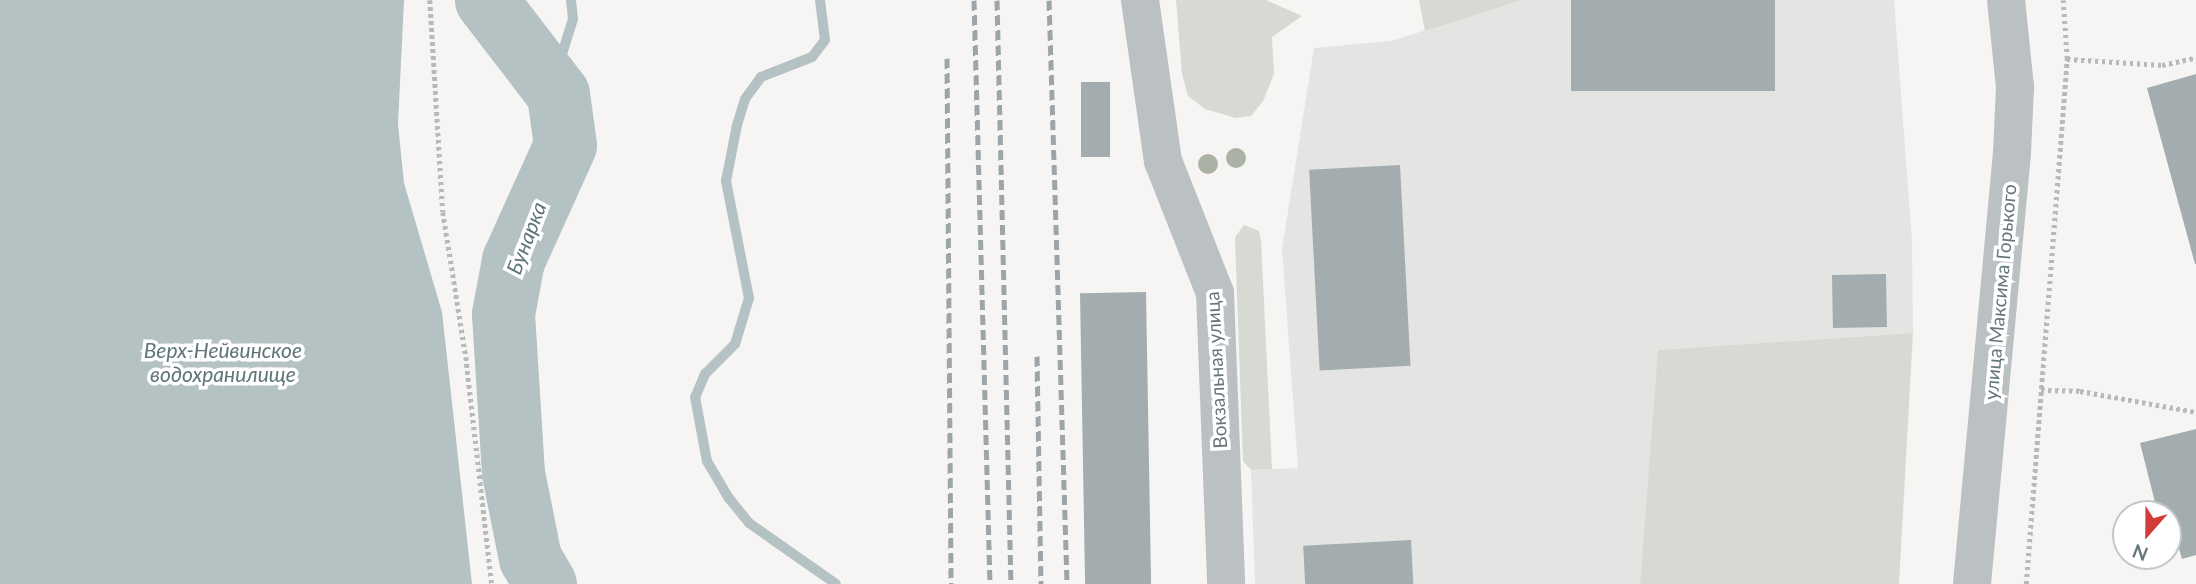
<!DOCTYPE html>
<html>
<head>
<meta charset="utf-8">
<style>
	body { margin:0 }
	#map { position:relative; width:2196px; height:584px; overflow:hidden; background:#f6f5f3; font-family:Lato,sans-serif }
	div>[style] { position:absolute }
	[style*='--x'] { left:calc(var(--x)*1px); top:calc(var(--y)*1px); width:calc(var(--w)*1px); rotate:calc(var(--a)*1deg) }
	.built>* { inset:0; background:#e4e5e3 }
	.green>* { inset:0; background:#d7dad3 }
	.water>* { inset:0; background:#b4c2c4 }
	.stream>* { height:10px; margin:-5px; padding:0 5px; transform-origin:5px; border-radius:5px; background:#b4c2c4 }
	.river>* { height:63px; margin:-31.5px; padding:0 31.5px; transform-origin:31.5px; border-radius:31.5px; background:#b4c2c4 }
	.building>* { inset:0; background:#a3adb0; transform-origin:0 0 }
	.path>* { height:4.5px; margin-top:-2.25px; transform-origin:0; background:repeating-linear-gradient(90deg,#b6babc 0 3.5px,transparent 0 7px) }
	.minor>* { height:38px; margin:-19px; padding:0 19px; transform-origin:19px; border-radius:19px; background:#bbc1c3 }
	.tertiary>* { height:38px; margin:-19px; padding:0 19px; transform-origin:19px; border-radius:19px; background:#bbc1c3 }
	.rail>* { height:5px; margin-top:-2.5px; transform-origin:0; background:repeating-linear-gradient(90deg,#9ca5a7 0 10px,transparent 0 15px) }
	.trees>* { width:20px; height:20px; margin:-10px; border-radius:50%; background:#abb1a5 }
	span { translate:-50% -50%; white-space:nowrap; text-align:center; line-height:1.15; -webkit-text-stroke:7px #fff; paint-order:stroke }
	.street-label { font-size:19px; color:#64767b }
	.water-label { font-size:21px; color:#5f7577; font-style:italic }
	.north { position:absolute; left:2112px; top:500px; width:70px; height:70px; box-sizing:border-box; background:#fff; border:2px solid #c1c8ca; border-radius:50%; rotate:201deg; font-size:19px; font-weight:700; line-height:28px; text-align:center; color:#64767b }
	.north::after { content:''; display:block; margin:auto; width:24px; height:32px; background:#d13c38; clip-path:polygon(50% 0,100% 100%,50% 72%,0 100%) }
</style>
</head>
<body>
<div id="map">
	<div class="built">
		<i style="clip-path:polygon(1522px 0,1894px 0,1912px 240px,1913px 333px,1659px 350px,1640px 584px,1255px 584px,1251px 470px,1298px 468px,1282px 249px,1314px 48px,1391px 41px)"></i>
	</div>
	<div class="green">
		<i style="clip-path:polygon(1176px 0,1266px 0,1302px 16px,1272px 37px,1274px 74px,1263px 101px,1251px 116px,1236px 118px,1205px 109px,1188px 96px,1182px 74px)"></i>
		<i style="clip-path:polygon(1419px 0,1522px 0,1425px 31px)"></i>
		<i style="clip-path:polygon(1244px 225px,1259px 231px,1261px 240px,1272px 469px,1251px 470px,1243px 461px,1235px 237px)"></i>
		<i style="clip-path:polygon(1913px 333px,1899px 584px,1640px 584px,1658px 350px)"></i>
	</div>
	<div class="water">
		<i style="clip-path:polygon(0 0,404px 0,398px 124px,404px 183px,442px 312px,472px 584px,0 584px)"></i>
	</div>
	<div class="stream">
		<i style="--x:820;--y:0;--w:40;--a:82.9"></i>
		<i style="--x:825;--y:40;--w:21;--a:127"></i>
		<i style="--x:812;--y:57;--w:55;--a:158.6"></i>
		<i style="--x:761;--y:77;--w:27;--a:126"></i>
		<i style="--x:745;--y:99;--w:27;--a:107"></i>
		<i style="--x:737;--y:125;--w:57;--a:101.1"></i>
		<i style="--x:726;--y:181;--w:119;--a:78.9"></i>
		<i style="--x:749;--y:298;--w:48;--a:106.9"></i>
		<i style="--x:735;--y:344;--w:42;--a:135"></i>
		<i style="--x:705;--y:374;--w:25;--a:113"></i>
		<i style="--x:695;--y:397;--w:65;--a:79.4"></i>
		<i style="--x:707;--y:461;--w:42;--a:59.7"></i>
		<i style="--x:728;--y:497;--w:33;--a:51"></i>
		<i style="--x:749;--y:523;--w:106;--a:35"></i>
		<i style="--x:558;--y:94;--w:24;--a:-92"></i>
		<i style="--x:557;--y:70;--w:53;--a:-72.6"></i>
		<i style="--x:573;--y:19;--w:19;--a:-96"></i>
	</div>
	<div class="river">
		<i style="--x:486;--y:0;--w:118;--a:52.5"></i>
		<i style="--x:558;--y:94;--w:51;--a:82.2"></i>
		<i style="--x:565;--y:145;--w:126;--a:114.3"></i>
		<i style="--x:513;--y:260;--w:55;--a:100.5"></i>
		<i style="--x:503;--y:314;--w:159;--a:86.4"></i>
		<i style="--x:513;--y:473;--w:87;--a:78.7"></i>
		<i style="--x:530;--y:558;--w:30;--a:60"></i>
	</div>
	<div class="building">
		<i style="left:1571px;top:0;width:204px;height:91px"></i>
		<i style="clip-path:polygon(2196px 74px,2196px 264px,2195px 264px,2147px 88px)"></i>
		<i style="left:1081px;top:82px;width:29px;height:75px"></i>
		<i style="left:1400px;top:165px;width:201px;height:91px;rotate:87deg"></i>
		<i style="left:1886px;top:274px;width:53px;height:54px;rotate:89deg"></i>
		<i style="left:1146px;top:292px;width:292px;height:66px;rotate:89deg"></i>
		<i style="clip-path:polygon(2196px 429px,2196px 555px,2182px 559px,2177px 542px,2168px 544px,2168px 514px,2158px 514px,2140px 443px)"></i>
		<i style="left:1411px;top:540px;width:44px;height:108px;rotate:87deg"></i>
	</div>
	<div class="path">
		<i style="--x:430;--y:0;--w:212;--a:86.5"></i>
		<i style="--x:443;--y:212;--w:147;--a:81"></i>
		<i style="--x:466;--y:357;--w:228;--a:83.5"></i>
		<i style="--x:2067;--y:59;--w:95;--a:3.6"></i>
		<i style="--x:2162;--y:65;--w:35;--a:-12"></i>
		<i style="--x:2041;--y:390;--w:39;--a:1"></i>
		<i style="--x:2080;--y:391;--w:118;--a:10.3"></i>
		<i style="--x:2026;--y:584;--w:527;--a:-85.53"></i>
		<i style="--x:2067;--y:59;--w:59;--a:-93.9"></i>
	</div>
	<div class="minor">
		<i style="--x:1140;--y:0;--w:163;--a:81.9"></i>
		<i style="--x:1163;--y:161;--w:142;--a:68.5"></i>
		<i style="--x:1215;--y:293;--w:291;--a:87.8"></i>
	</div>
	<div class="tertiary">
		<i style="--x:1972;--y:584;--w:433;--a:-84.7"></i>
		<i style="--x:2012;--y:153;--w:66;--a:-87.4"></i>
		<i style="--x:2015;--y:87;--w:87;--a:-95.9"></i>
	</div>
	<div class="rail">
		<i style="--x:974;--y:0;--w:584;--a:88.43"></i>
		<i style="--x:997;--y:0;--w:584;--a:88.63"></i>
		<i style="--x:1049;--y:0;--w:584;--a:88.23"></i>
		<i style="--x:947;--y:58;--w:526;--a:89.56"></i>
		<i style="--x:1037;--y:356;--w:228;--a:89"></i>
	</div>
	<div class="trees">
		<i style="left:1236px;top:158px"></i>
		<i style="left:1208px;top:164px"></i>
	</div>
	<div class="street-label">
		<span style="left:2000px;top:292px;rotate:-85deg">улица Максима Горького</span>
		<span style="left:1216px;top:370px;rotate:-93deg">Вокзальная улица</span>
	</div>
	<div class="water-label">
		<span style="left:526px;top:238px;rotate:-69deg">Бунарка</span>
		<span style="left:223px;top:362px">Верх-Нейвинское<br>водохранилище</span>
	</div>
	<div class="north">N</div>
</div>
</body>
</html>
